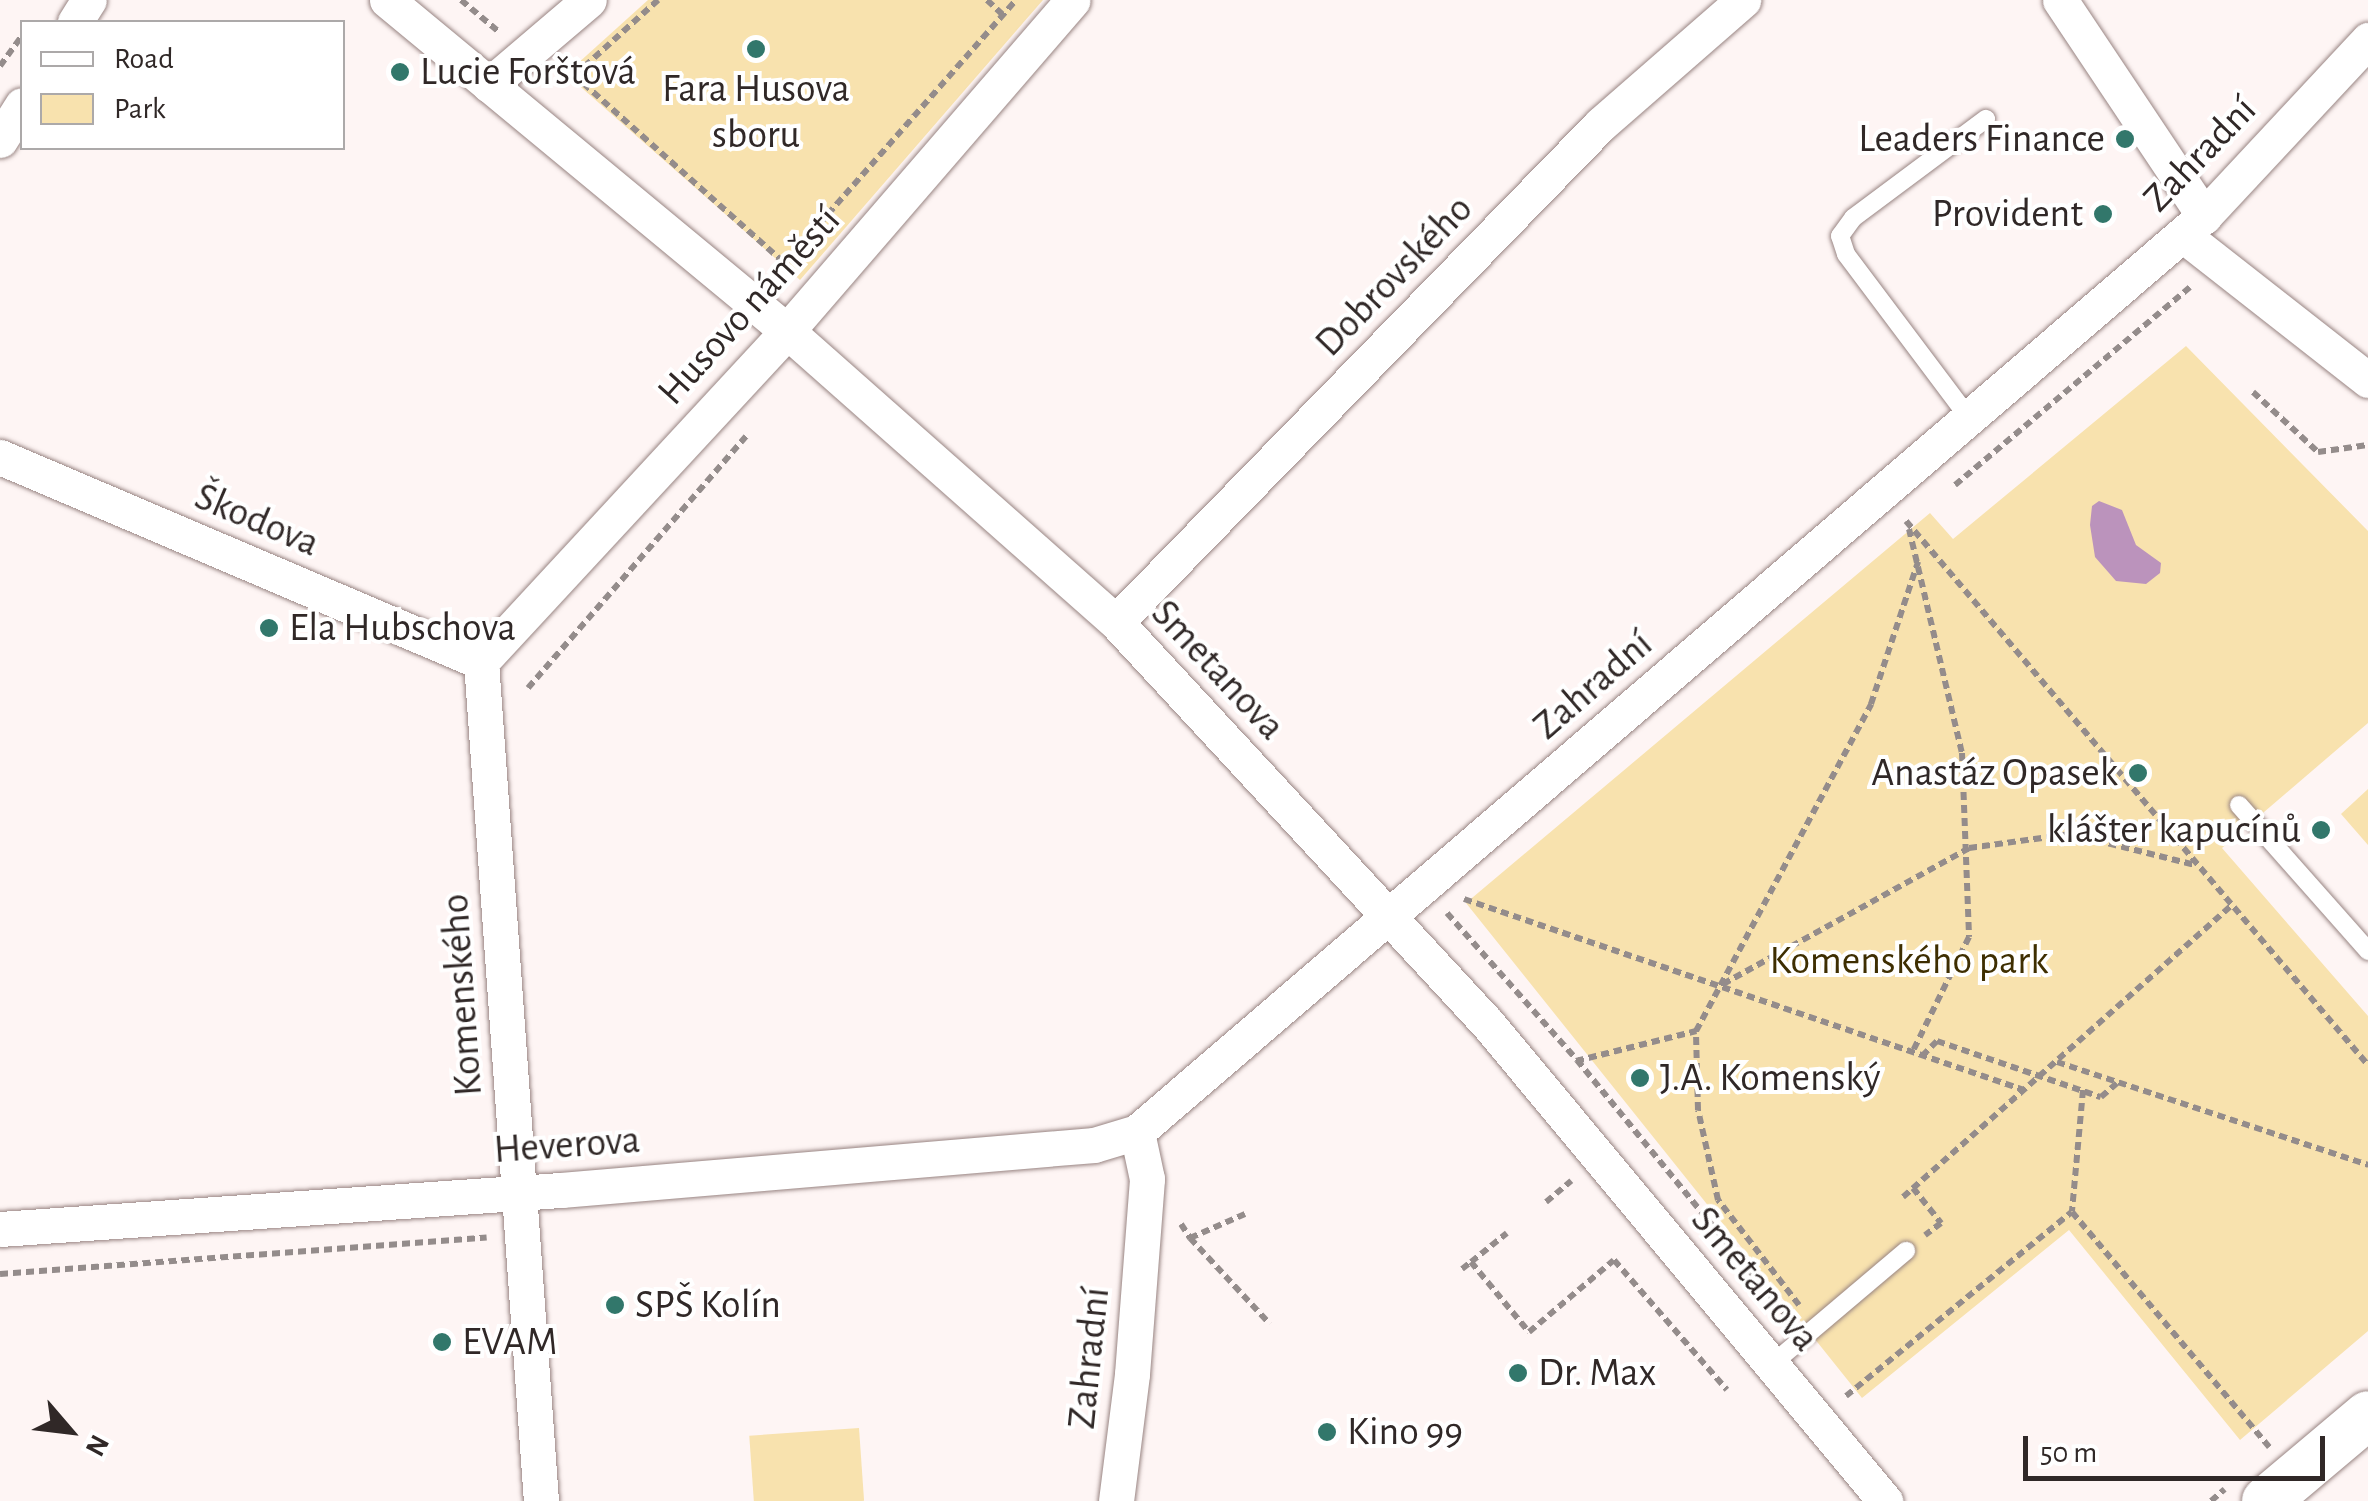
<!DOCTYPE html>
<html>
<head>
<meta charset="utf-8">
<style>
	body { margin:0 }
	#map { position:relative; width:2368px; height:1501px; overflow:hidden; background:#fef5f4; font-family:"Alegreya Sans",sans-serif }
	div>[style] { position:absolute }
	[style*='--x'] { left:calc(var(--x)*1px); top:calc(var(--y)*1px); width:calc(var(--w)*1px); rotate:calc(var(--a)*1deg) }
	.green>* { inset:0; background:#f8e2ae; transform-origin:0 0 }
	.water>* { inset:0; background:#bb93bc }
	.path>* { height:6px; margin-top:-3px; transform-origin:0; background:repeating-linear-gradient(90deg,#948c8b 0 8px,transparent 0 13px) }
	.roads { filter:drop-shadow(0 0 2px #988482) drop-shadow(0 0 2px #988482) }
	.lane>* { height:18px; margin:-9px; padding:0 9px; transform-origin:9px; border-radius:9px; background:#fff }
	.street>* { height:35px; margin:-17.5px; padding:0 17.5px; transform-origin:17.5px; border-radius:17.5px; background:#fff }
	.secondary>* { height:48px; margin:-24px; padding:0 24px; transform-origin:24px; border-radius:24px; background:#fff }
	.dots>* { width:28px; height:28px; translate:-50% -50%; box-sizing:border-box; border:5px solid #fff; border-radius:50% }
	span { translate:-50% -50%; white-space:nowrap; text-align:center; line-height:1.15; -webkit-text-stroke:8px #fff; paint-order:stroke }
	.poi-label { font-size:40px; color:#302827 }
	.left { translate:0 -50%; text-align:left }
	.right { translate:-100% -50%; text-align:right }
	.street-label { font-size:40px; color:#302827 }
	.park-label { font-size:40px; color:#3e2e01 }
	.legend { position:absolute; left:20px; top:20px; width:325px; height:130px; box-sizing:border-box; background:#fff; border:2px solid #aca9a9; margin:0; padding:12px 18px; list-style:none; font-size:30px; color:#302827 }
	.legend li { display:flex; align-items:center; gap:20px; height:50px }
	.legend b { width:50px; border:2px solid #aca9a9 }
	.north { position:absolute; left:20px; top:1381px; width:100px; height:100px; -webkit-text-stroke:8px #fff; paint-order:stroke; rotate:118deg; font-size:28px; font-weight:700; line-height:40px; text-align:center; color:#302827 }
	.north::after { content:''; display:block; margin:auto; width:35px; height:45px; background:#302827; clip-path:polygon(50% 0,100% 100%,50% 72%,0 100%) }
	.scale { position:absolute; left:2023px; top:1436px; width:302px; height:45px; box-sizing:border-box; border:5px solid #302827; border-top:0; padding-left:12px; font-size:30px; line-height:35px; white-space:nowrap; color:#302827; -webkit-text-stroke:8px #fff; paint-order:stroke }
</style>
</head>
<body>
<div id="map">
	<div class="green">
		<i style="clip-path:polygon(648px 0,1043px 0,800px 280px,566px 74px)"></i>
		<i style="clip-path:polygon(2186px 346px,2368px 531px,2368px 723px,2222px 848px,2368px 1016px,2368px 1331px,2240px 1440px,2069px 1230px,1862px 1398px,1466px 903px,1930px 513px,1953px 539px)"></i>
		<i style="clip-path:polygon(2368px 789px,2368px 845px,2341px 814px)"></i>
		<i style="left:859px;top:1428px;width:73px;height:110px;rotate:86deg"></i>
	</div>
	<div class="water">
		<i style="clip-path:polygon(2099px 501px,2122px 510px,2136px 545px,2161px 563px,2160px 573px,2146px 584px,2116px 581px,2095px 557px,2090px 525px,2092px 506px)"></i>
	</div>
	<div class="path">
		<i style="--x:461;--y:0;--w:48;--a:40"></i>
		<i style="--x:987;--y:0;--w:22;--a:43"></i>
		<i style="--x:0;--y:66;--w:37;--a:-54"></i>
		<i style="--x:564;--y:66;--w:307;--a:41.8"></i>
		<i style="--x:575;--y:75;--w:112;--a:-42.1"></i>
		<i style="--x:785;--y:263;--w:350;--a:-48.7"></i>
		<i style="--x:2253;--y:392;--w:88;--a:42.7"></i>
		<i style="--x:2318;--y:452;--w:50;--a:-8"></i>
		<i style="--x:1955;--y:485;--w:307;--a:-40.1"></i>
		<i style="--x:1906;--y:521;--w:714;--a:49.66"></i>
		<i style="--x:1909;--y:529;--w:230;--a:76.7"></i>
		<i style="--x:1962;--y:753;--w:184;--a:87.8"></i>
		<i style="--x:1969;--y:937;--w:129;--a:116.2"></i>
		<i style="--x:528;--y:688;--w:333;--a:-49.1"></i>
		<i style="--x:1464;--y:899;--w:592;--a:18.83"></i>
		<i style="--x:1447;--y:913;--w:196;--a:48.5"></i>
		<i style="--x:1577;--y:1060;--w:332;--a:50.7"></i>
		<i style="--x:1723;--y:984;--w:281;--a:-28.9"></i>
		<i style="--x:1969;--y:848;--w:103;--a:-7.8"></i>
		<i style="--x:2071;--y:834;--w:128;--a:14"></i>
		<i style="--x:1922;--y:1056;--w:21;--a:-45"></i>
		<i style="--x:1937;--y:1041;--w:173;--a:18.9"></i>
		<i style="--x:2101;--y:1097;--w:21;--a:-41"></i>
		<i style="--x:1576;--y:1061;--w:124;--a:-14"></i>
		<i style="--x:2057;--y:1062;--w:328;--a:18.3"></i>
		<i style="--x:2083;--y:1090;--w:122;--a:95.2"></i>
		<i style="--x:2072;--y:1212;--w:307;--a:50"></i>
		<i style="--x:1913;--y:1188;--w:45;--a:51.3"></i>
		<i style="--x:1941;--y:1223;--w:20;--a:143"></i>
		<i style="--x:1903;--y:1197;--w:438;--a:-41.6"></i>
		<i style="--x:1546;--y:1202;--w:33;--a:-40"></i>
		<i style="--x:1181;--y:1224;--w:17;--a:57"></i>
		<i style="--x:1190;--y:1238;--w:60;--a:-23.6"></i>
		<i style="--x:1190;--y:1238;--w:117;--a:47.1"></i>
		<i style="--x:1471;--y:1262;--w:46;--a:-38.9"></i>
		<i style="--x:1462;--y:1269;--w:11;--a:-38"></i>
		<i style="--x:1471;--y:1262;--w:91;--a:50.4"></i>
		<i style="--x:1529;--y:1332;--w:111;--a:-40.3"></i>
		<i style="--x:1614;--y:1260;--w:172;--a:49"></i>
		<i style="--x:0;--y:1274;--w:488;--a:-4.3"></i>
		<i style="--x:1799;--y:1305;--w:133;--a:-127.6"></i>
		<i style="--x:1718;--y:1200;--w:92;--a:-102.5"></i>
		<i style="--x:1698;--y:1110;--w:79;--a:-91.5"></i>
		<i style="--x:1696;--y:1031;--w:371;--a:-61.8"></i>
		<i style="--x:1871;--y:704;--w:150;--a:-71.7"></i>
		<i style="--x:1846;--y:1396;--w:291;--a:-39.2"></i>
		<i style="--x:2211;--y:1501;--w:18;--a:-41"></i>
	</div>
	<div class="roads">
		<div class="lane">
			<i style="--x:1969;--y:418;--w:205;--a:-126.9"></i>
			<i style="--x:1846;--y:254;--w:19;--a:-108"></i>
			<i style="--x:1840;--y:236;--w:22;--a:-54"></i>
			<i style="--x:1853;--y:218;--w:166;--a:-36.7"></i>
			<i style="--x:2239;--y:805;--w:195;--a:48.5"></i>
			<i style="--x:1771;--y:1365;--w:177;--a:-40.2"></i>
		</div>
		<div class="street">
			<i style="--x:387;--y:0;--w:519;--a:39.61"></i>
			<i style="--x:787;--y:331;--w:439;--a:41.5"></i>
			<i style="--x:1116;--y:622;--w:548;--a:47.22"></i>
			<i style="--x:1488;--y:1024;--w:621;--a:50.23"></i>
			<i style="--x:2060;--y:0;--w:260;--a:56.3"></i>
			<i style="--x:75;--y:22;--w:26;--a:-58"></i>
			<i style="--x:489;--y:85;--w:131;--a:-40.4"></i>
			<i style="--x:0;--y:140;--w:41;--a:-57.8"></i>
			<i style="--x:2183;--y:235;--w:235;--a:38.1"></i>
			<i style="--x:0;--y:457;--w:523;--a:23.08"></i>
			<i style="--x:1116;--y:622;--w:695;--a:-45.76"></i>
			<i style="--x:1601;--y:124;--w:189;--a:-41.1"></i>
			<i style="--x:481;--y:662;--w:451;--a:-47.2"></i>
			<i style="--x:787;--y:331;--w:437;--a:-49.2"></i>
			<i style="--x:481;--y:662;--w:841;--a:85.91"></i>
			<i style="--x:0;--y:1229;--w:562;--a:-3.98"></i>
			<i style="--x:561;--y:1190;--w:535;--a:-4.83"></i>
			<i style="--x:1094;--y:1145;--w:45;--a:-16.8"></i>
			<i style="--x:1137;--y:1132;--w:1406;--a:-40.65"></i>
			<i style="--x:2204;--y:216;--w:241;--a:-47"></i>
			<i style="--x:1116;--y:1501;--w:128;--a:-82.8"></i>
			<i style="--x:1132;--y:1374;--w:196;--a:-85.6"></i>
			<i style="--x:1147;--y:1179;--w:48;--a:-102"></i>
		</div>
		<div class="secondary">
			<i style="--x:2266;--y:1501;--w:133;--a:-40.1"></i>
		</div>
	</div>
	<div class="dots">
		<i style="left:756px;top:49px;background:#32776b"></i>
		<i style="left:400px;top:72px;background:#32776b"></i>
		<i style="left:2125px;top:139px;background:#32776b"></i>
		<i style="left:2103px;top:214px;background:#32776b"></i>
		<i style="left:269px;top:628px;background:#32776b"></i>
		<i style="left:2138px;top:773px;background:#32776b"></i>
		<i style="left:2321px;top:830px;background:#32776b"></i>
		<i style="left:1640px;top:1078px;background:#32776b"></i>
		<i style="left:615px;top:1305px;background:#32776b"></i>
		<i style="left:442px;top:1342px;background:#32776b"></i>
		<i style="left:1518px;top:1373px;background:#32776b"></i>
		<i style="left:1327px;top:1432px;background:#32776b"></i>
	</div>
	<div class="poi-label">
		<span class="left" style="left:420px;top:72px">Lucie Forštová</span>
		<span style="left:756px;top:112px">Fara Husova<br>sboru</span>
		<span class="right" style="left:2105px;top:139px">Leaders Finance</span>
		<span class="right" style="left:2083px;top:214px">Provident</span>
		<span class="left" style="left:289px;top:628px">Ela Hubschova</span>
		<span class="right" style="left:2118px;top:773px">Anastáz Opasek</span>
		<span class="right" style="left:2301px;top:830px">klášter kapucínů</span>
		<span class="left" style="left:1660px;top:1078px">J.A. Komenský</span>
		<span class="left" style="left:635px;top:1305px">SPŠ Kolín</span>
		<span class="left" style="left:462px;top:1342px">EVAM</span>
		<span class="left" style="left:1538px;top:1373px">Dr. Max</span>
		<span class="left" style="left:1347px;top:1432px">Kino 99</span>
	</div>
	<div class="street-label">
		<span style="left:2200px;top:154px;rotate:-46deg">Zahradní</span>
		<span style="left:1394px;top:276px;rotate:-46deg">Dobrovského</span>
		<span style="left:749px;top:306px;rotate:-48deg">Husovo náměstí</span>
		<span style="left:257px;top:520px;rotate:23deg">Škodova</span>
		<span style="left:1218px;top:670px;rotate:47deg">Smetanova</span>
		<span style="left:1593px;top:685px;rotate:-41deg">Zahradní</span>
		<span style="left:462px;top:995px;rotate:-94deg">Komenského</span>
		<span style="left:567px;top:1145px;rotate:-4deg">Heverova</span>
		<span style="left:1755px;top:1279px;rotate:50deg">Smetanova</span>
		<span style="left:1089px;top:1358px;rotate:-84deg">Zahradní</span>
	</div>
	<div class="park-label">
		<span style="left:1909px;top:961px">Komenského park</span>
	</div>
	<ul class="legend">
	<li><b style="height:12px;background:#fff"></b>Road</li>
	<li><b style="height:28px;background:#f8e2ae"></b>Park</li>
	</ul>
	<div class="north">N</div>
	<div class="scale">50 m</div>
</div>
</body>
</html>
